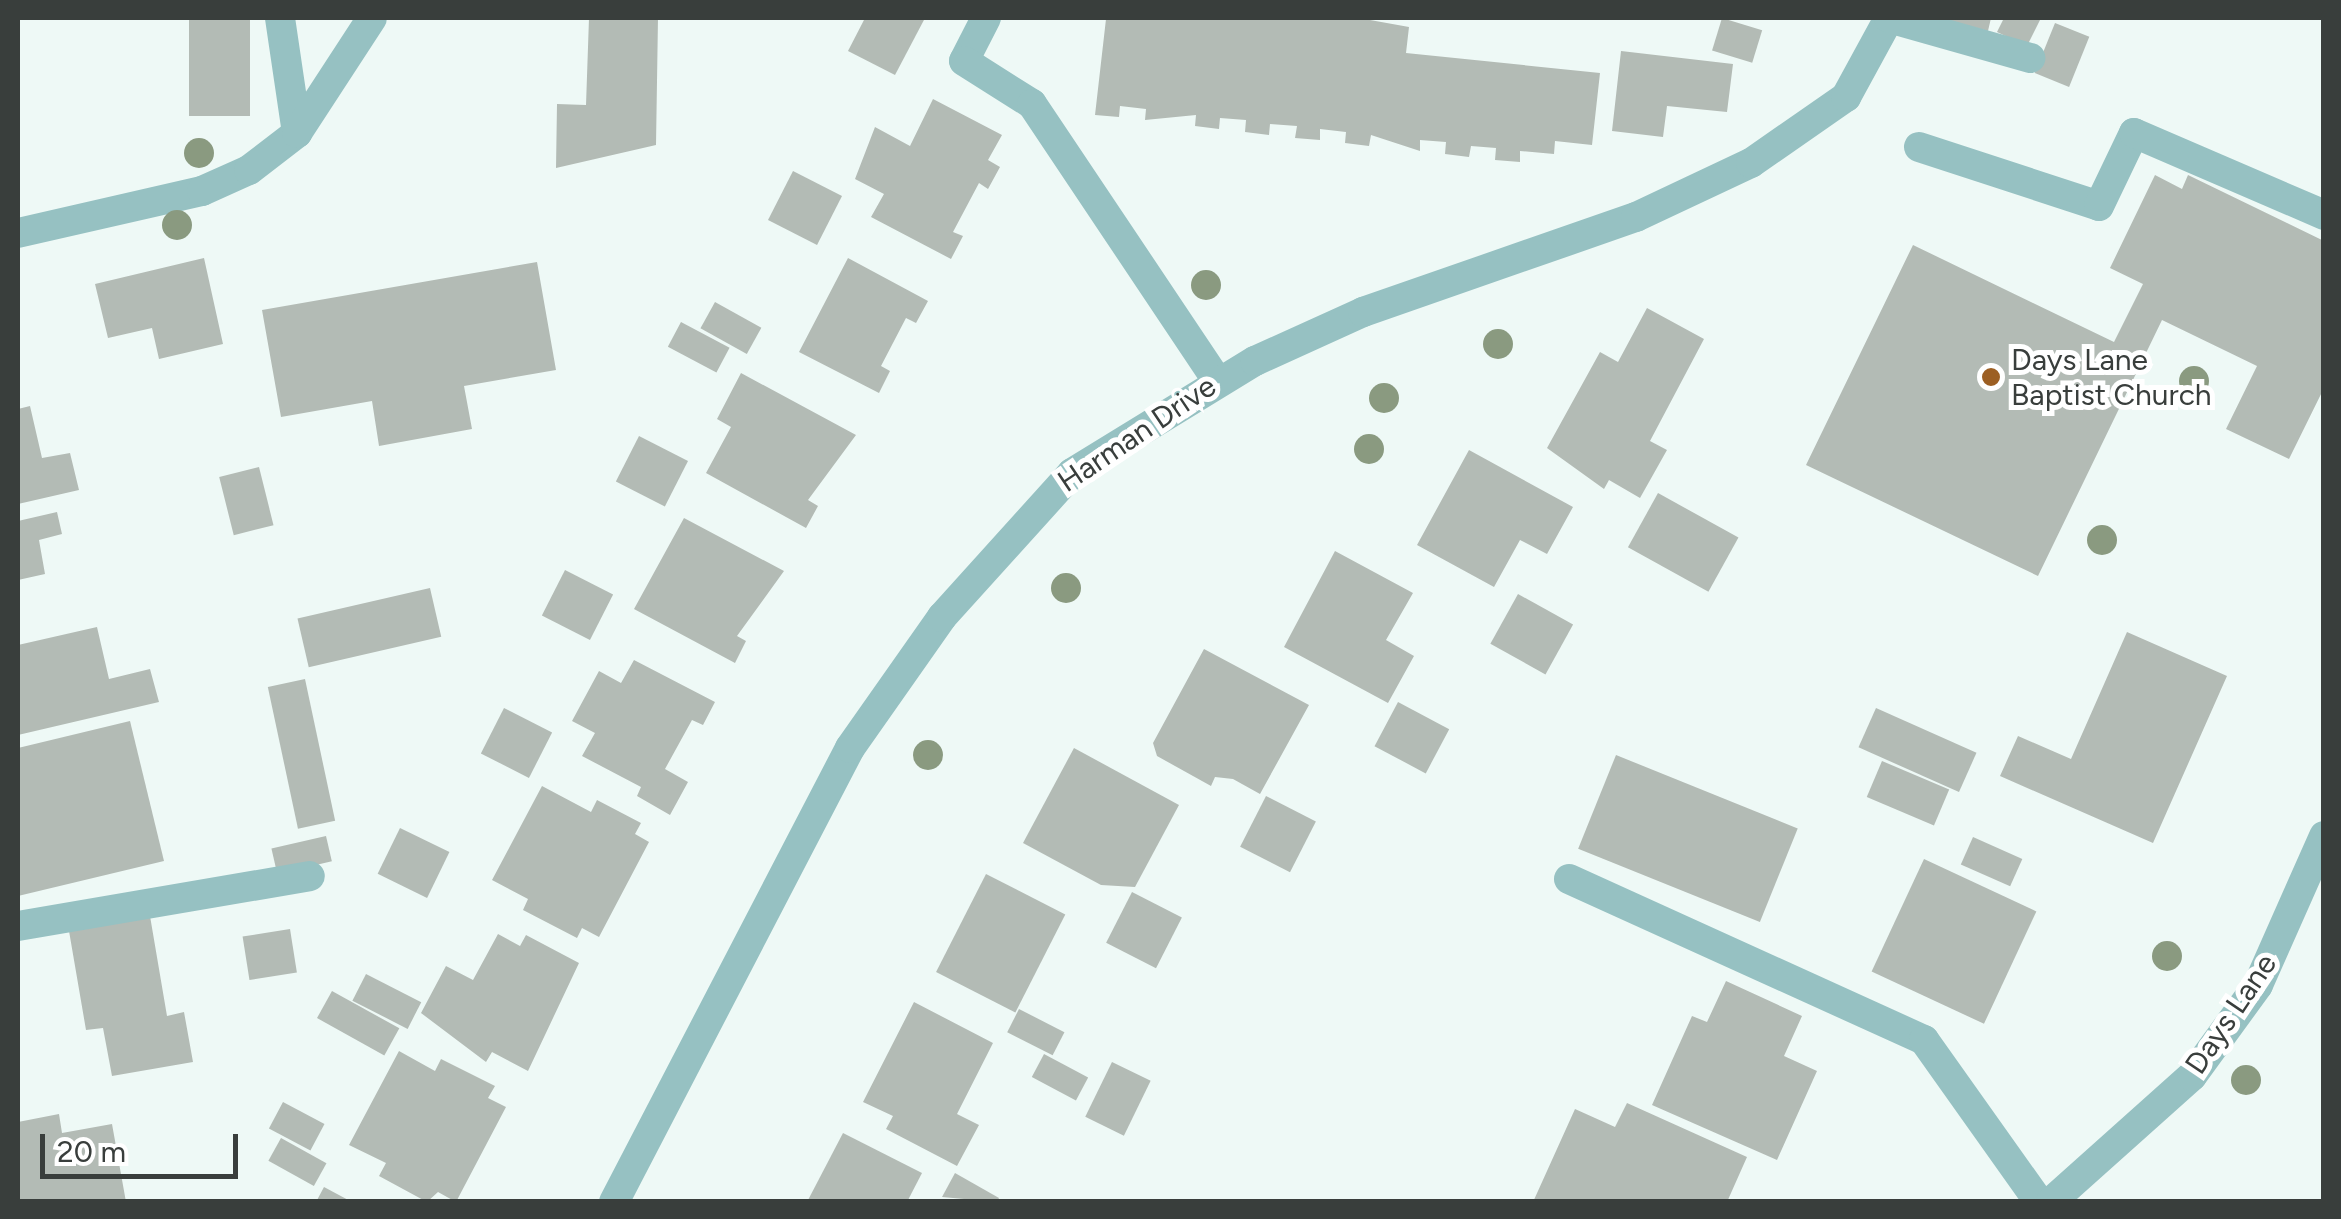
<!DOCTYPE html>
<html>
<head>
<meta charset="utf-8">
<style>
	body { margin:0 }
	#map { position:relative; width:2341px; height:1219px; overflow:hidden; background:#eef9f6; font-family:Figtree,sans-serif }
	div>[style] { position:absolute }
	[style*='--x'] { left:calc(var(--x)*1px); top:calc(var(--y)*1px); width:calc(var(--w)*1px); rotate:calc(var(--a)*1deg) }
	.building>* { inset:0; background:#b3bbb5; transform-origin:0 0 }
	.minor>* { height:30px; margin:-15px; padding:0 15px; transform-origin:15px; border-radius:15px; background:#96c1c2 }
	.trees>* { width:30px; height:30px; margin:-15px; border-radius:50%; background:#8a9a80 }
	.dots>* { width:28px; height:28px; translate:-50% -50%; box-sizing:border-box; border:5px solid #fff; border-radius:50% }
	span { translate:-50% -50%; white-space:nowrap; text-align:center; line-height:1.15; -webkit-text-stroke:10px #fff; paint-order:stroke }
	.poi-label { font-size:30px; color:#393e3c }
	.left { translate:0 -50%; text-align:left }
	.street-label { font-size:30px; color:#393e3c }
	.frame { position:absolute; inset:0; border:20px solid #393e3c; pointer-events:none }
	.scale { position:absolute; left:40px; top:1134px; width:198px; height:45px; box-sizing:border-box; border:5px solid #393e3c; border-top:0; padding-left:12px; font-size:30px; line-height:35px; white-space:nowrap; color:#393e3c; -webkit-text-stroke:8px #fff; paint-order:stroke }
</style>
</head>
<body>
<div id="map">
	<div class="building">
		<i style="left:189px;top:18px;width:61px;height:98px"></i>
		<i style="clip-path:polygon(589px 18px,658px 18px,656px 145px,556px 168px,557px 104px,586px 105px)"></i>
		<i style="clip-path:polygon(865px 18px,925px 18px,895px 75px,848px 51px)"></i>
		<i style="clip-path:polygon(1157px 18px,1359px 18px,1409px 27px,1406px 53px,1600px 73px,1592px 145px,1555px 141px,1554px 154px,1520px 151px,1520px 162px,1495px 160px,1496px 148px,1471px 146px,1469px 157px,1445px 154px,1446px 142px,1420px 140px,1420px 151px,1371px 135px,1369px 146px,1345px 143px,1346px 132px,1320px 129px,1320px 140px,1295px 138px,1297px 126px,1270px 124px,1269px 135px,1245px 132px,1246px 120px,1220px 118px,1219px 129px,1195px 126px,1196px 115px,1145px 120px,1146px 109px,1120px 106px,1119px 117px,1095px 115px,1106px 19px)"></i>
		<i style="left:1722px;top:18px;width:42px;height:34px;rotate:17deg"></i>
		<i style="clip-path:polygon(1939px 18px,1991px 18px,1988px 31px)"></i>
		<i style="clip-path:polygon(2004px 18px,2041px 18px,2027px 46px,1997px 32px)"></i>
		<i style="left:2055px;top:23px;width:37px;height:54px;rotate:22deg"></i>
		<i style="clip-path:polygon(1621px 51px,1733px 64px,1727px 112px,1667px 106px,1663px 137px,1612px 131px)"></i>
		<i style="clip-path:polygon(933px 99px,1002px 135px,988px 160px,1000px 167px,988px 189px,979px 183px,953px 232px,963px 236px,951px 259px,871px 217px,884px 194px,855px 179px,875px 127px,910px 146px)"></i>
		<i style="left:793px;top:171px;width:55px;height:55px;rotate:27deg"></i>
		<i style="clip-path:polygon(2155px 175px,2182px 189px,2188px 175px,2324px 241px,2324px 388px,2289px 459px,2226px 429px,2257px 366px,2162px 320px,2038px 576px,1806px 465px,1913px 245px,2114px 342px,2143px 284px,2110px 268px)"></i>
		<i style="clip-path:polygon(204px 258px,223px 344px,159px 359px,152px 328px,108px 338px,95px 284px)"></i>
		<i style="clip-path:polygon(848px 258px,928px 301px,916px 323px,906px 318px,881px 366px,890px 371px,879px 393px,799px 352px)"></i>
		<i style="clip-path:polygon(537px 262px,556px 370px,464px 386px,472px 429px,379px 446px,372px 401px,281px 417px,262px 310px)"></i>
		<i style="left:715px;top:302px;width:53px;height:30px;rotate:29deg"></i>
		<i style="clip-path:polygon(1647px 308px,1704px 339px,1650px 441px,1667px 450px,1640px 498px,1609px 480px,1604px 489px,1547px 448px,1600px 352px,1618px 362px)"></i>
		<i style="left:681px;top:322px;width:55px;height:28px;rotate:28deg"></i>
		<i style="clip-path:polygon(741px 373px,856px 435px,808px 500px,818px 506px,806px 528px,706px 473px,731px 427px,717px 419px)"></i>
		<i style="clip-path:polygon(30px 406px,42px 458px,70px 453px,79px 490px,18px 504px,18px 409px)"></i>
		<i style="left:639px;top:436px;width:55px;height:51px;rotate:27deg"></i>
		<i style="clip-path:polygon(1469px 450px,1573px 507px,1547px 554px,1520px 540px,1494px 587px,1417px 545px)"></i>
		<i style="left:259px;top:467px;width:60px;height:41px;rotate:76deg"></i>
		<i style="left:1658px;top:493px;width:92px;height:62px;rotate:29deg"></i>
		<i style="clip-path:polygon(57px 512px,62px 534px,39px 540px,45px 574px,18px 580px,18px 521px)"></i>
		<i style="clip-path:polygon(684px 518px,784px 571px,737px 636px,746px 641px,735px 663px,634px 609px)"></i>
		<i style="clip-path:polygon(1335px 551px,1413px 593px,1386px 640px,1414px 656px,1388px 703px,1284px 647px)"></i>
		<i style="left:565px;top:570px;width:54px;height:51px;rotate:27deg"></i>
		<i style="left:430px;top:588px;width:50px;height:136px;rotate:77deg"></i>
		<i style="left:1518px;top:594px;width:63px;height:57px;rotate:29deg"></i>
		<i style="clip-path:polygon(97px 627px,109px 679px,150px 669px,159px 702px,18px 735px,18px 645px)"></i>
		<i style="clip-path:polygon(2127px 632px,2227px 676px,2153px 843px,2000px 776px,2018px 736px,2071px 759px)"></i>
		<i style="clip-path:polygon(1204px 649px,1309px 705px,1260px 794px,1233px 779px,1215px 777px,1211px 786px,1157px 756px,1153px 743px)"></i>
		<i style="clip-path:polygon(634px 660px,715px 702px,703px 725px,692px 720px,665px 769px,688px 782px,670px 815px,637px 796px,641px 787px,582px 756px,595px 733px,572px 721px,599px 671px,621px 683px)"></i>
		<i style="left:305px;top:679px;width:145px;height:38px;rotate:78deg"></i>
		<i style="left:1398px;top:702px;width:58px;height:50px;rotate:28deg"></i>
		<i style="left:504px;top:708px;width:54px;height:51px;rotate:27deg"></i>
		<i style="left:1876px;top:708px;width:110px;height:43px;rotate:24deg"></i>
		<i style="clip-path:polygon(130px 721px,164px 861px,18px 896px,18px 748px)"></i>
		<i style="clip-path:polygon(1074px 748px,1179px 805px,1135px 887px,1101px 885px,1023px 843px)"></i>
		<i style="left:1616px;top:755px;width:196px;height:101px;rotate:22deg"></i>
		<i style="left:1882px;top:761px;width:73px;height:39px;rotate:23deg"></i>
		<i style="clip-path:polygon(542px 786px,591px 812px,597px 800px,641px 823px,635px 834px,649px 842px,599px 937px,582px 928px,577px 938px,523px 910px,528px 899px,492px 880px)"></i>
		<i style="left:1266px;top:796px;width:56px;height:57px;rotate:27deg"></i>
		<i style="left:400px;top:828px;width:55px;height:51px;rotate:26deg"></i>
		<i style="left:326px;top:836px;width:26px;height:56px;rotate:77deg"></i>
		<i style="left:1973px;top:837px;width:54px;height:30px;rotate:24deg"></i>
		<i style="left:1924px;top:859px;width:124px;height:124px;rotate:25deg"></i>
		<i style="left:986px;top:874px;width:89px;height:110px;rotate:27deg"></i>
		<i style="left:1132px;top:892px;width:56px;height:57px;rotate:27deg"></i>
		<i style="clip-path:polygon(150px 916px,167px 1016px,184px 1012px,193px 1062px,112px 1076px,103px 1028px,86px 1030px,69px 931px)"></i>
		<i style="left:290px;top:929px;width:44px;height:48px;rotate:81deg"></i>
		<i style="clip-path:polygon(498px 934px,520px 946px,526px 935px,579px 963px,528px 1071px,492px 1052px,486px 1062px,421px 1013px,446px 966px,473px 980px)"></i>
		<i style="left:366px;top:974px;width:62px;height:30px;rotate:27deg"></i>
		<i style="clip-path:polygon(1726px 981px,1802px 1016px,1784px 1056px,1817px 1071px,1777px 1160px,1652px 1105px,1692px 1016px,1707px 1022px)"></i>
		<i style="left:332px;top:991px;width:77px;height:31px;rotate:29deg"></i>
		<i style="clip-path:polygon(914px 1002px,993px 1043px,957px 1114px,979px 1125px,957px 1166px,886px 1129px,893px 1116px,863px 1102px)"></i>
		<i style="left:1019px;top:1009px;width:51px;height:26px;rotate:27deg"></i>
		<i style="clip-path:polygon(399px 1051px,435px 1071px,441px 1059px,495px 1086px,488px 1098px,506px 1107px,456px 1202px,438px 1192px,427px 1202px,379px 1176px,386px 1163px,349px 1145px)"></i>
		<i style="left:1044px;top:1054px;width:50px;height:26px;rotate:28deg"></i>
		<i style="left:1112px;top:1062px;width:43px;height:61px;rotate:26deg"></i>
		<i style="left:283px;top:1102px;width:47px;height:30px;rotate:28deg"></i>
		<i style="clip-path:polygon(1627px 1103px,1747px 1157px,1727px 1202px,1533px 1202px,1575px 1109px,1615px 1127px)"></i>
		<i style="clip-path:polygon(59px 1114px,62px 1133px,112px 1124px,126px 1202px,18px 1202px,18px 1122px)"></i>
		<i style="clip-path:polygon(843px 1133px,922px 1173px,907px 1202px,807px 1202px)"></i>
		<i style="left:281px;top:1138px;width:52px;height:26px;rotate:29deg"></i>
		<i style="clip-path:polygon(955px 1173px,999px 1198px,997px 1202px,942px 1197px)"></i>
		<i style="clip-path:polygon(324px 1187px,352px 1202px,316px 1202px)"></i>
	</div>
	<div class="minor">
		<i style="--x:280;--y:18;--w:116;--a:81.6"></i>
		<i style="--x:986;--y:18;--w:48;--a:117.1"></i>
		<i style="--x:964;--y:61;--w:80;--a:32.3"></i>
		<i style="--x:1032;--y:104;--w:331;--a:56.2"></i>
		<i style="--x:1919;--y:147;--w:189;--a:18.1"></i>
		<i style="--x:2099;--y:206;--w:81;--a:-64.4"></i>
		<i style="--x:2134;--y:133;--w:207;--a:23.3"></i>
		<i style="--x:18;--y:233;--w:189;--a:-12.9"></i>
		<i style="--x:202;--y:191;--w:51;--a:-24.1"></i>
		<i style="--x:249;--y:170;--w:61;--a:-37.6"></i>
		<i style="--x:297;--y:133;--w:137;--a:-56.9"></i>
		<i style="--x:1569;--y:879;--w:390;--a:24.4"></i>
		<i style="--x:1924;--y:1040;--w:199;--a:54.6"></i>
		<i style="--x:18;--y:926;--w:296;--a:-9.7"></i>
		<i style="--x:614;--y:1202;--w:512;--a:-62.53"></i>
		<i style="--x:850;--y:748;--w:160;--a:-54.9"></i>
		<i style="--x:942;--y:617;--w:194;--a:-47.9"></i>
		<i style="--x:1072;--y:473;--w:215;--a:-31.5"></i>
		<i style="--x:1255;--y:361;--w:119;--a:-24.4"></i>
		<i style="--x:1363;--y:312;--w:289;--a:-19.2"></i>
		<i style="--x:1636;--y:217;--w:127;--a:-25.2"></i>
		<i style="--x:1751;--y:163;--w:116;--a:-34.8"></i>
		<i style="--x:1846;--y:97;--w:90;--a:-61.4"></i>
		<i style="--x:1889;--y:18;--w:147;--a:15.8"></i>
		<i style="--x:2051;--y:1202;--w:189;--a:-41.8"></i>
		<i style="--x:2192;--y:1076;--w:112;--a:-54"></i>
		<i style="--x:2258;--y:985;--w:163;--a:-66.1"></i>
	</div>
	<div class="trees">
		<i style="left:199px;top:153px"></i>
		<i style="left:177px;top:225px"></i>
		<i style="left:1206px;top:285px"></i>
		<i style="left:1498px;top:344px"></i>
		<i style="left:2194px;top:381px"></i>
		<i style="left:1384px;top:398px"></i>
		<i style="left:1369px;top:449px"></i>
		<i style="left:2102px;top:540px"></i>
		<i style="left:1066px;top:588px"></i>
		<i style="left:928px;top:755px"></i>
		<i style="left:2167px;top:956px"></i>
		<i style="left:2246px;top:1080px"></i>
	</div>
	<div class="dots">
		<i style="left:1991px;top:377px;background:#9c5f23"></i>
	</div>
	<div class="poi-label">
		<span class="left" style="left:2011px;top:377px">Days Lane<br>Baptist Church</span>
	</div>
	<div class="street-label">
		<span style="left:1137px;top:434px;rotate:-34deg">Harman Drive</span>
		<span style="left:2231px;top:1014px;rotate:-56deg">Days Lane</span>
	</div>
	<div class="frame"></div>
	<div class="scale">20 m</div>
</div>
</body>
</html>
